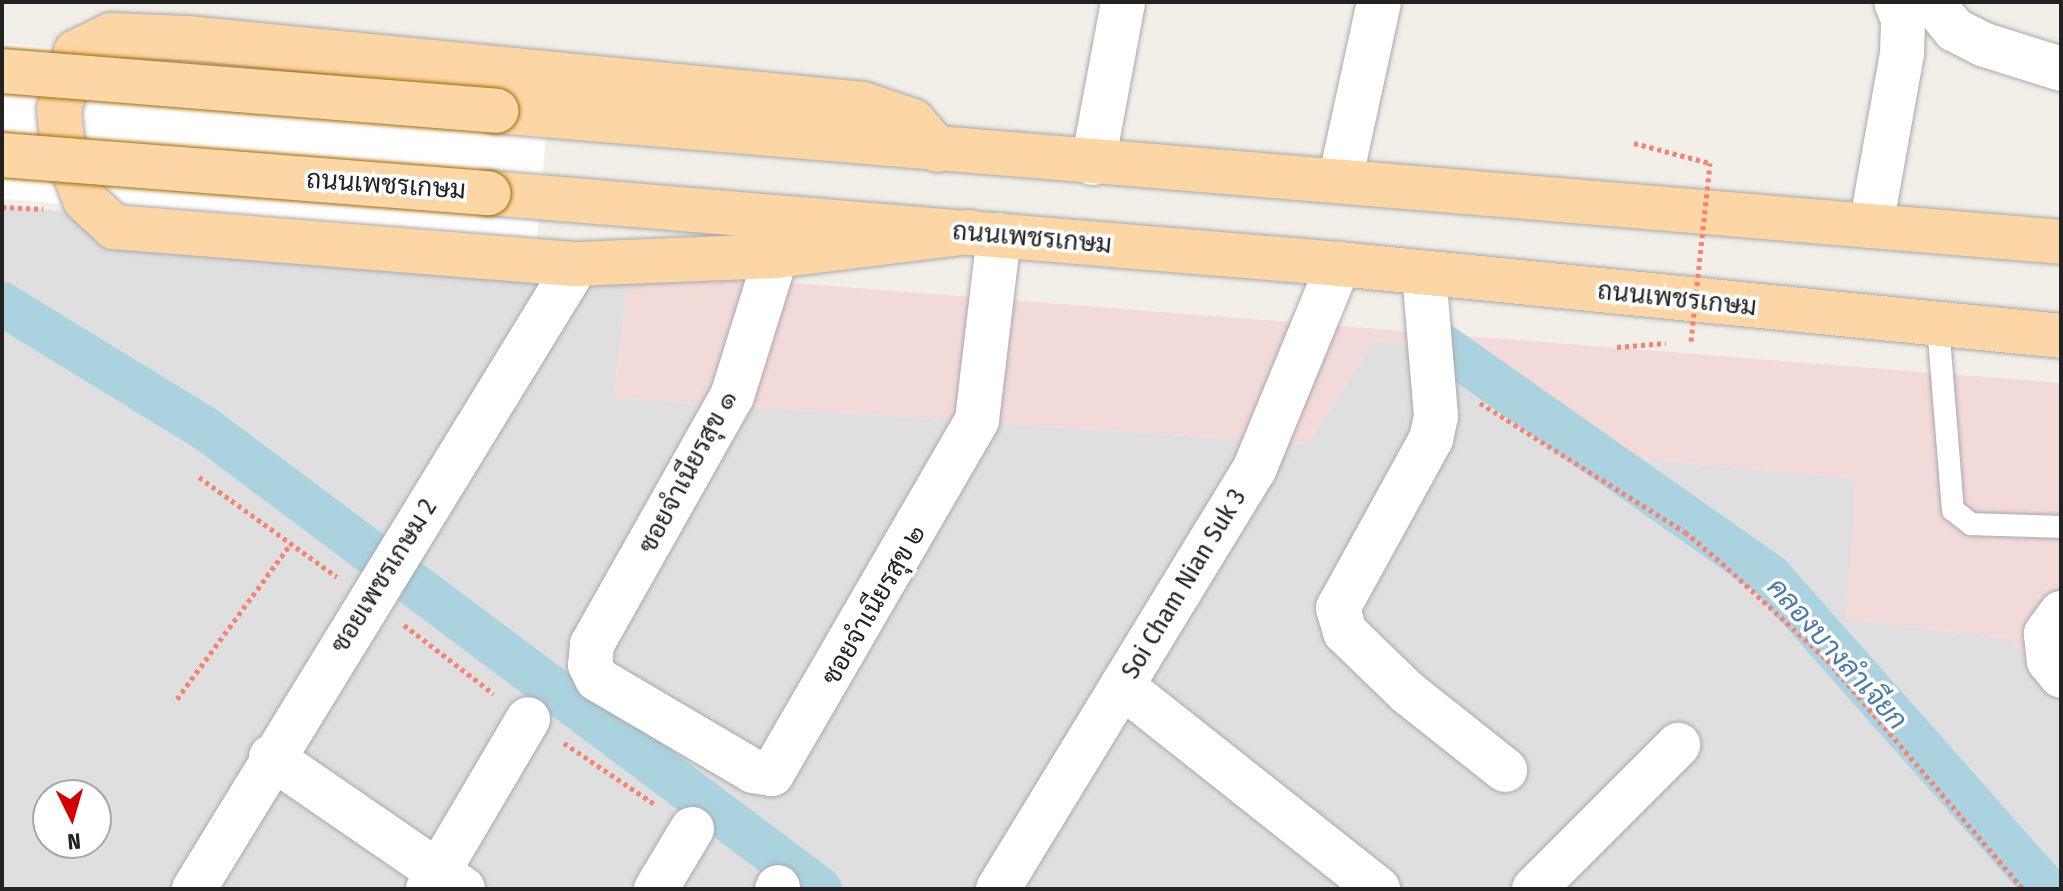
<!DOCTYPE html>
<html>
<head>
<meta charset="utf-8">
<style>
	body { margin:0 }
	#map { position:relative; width:2063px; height:891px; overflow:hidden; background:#f2efe9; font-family:"Fira Sans Condensed",Sarabun,sans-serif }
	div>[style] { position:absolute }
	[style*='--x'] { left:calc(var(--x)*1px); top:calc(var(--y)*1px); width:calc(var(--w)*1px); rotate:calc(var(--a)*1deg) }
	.residential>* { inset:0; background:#e0dfdf }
	.commercial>* { inset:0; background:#f2dad9 }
	.pier>* { inset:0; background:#fff; transform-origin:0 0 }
	.canal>* { height:44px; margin:-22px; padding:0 22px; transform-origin:22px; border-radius:22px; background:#aad3df }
	.path>* { height:5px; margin-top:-2.5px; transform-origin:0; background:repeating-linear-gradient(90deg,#fa8072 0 4px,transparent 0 8px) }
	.roads { filter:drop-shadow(0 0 2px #a9a9a9) drop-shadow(0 0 2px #a9a9a9) }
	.lane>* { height:22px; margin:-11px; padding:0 11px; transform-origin:11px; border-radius:11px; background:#fff }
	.street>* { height:44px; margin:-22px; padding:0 22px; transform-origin:22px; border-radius:22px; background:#fff }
	.primary>* { height:44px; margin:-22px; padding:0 22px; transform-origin:22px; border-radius:22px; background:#fcd6a4 }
	.path-bridge>* { height:5px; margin-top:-2.5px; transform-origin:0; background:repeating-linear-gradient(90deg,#fa8072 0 4px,transparent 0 8px) }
	.bridges { filter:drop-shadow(0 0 2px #a06b00) drop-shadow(0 0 2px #a06b00) }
	.primary-bridge>* { height:44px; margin:-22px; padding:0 22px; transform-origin:22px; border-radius:22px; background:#fcd6a4 }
	span { translate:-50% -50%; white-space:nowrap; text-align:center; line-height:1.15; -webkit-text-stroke:7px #fff; paint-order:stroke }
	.street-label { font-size:26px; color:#222 }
	.water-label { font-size:28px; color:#4a7aab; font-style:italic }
	.frame { position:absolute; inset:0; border:4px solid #222; pointer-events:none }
	.north { position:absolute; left:32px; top:779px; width:80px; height:80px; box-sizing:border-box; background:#fff; border:2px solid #a7a7a7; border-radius:50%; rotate:175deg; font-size:22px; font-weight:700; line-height:32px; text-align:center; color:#222 }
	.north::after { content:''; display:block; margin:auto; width:28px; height:36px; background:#d40000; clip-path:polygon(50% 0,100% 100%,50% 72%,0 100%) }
</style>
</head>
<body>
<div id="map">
	<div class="residential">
		<i style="clip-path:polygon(evenodd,2px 205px,630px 270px,613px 398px,1307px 444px,1374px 341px,1478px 350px,1622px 457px,1857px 479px,1846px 619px,2011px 639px,2061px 698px,2061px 889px,2px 889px,2px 205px,48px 795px,96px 795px,96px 843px,48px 843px,48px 795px)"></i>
	</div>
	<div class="commercial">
		<i style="clip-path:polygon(630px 270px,2061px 383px,2061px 698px,2011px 639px,1846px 619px,1856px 479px,1622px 457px,1478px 350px,1374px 341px,1307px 444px,613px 398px)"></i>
	</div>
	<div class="pier">
		<i style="left:2px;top:43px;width:550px;height:155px;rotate:5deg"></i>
	</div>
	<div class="canal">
		<i style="--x:2;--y:304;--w:239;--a:31.5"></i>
		<i style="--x:206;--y:429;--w:767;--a:36.84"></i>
		<i style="--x:1440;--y:344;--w:403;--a:35.1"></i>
		<i style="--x:1770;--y:576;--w:418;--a:48.5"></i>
	</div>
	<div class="path">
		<i style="--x:1634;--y:143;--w:79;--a:14.7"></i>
		<i style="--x:2;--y:207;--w:41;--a:2.8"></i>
		<i style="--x:1617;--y:347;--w:49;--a:-4.7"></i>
		<i style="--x:1480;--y:403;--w:242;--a:32.2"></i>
		<i style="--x:1685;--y:532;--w:48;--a:40"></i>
		<i style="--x:1722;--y:563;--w:143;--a:42.7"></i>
		<i style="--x:1827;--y:660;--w:301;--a:49.4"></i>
		<i style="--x:199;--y:477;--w:170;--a:35.9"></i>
		<i style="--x:404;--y:625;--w:113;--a:37.5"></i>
		<i style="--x:177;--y:699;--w:190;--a:-53.8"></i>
		<i style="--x:564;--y:743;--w:111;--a:34"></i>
	</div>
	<div class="roads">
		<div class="lane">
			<i style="--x:1938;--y:325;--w:186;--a:85.4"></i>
			<i style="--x:1953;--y:510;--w:23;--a:38"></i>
			<i style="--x:1971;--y:524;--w:90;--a:1.9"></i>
		</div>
		<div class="street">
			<i style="--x:1932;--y:2;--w:36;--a:51"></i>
			<i style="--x:1955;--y:30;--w:34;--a:27"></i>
			<i style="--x:1985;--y:45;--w:80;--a:17.5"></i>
			<i style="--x:1093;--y:163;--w:164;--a:-79.4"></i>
			<i style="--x:1340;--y:181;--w:183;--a:-77.7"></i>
			<i style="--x:1871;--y:226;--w:176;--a:-79.8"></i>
			<i style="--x:1902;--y:53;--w:34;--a:-88"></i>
			<i style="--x:1903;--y:19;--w:18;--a:-112"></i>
			<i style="--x:776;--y:256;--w:147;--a:107.4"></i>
			<i style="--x:732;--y:396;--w:285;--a:119.4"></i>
			<i style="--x:592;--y:644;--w:21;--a:95"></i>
			<i style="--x:590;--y:665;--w:16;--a:63"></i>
			<i style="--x:597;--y:679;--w:181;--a:30.5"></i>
			<i style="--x:753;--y:771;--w:19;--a:9"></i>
			<i style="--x:772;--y:774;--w:409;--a:-59.9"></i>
			<i style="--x:977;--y:420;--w:186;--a:-83.2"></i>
			<i style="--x:1424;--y:273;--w:144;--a:85.2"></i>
			<i style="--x:1436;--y:416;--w:24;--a:102"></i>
			<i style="--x:1431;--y:439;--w:193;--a:118.8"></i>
			<i style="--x:1338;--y:608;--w:25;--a:74"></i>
			<i style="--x:1345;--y:632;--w:88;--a:44.1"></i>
			<i style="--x:1408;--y:693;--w:124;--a:38.4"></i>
			<i style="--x:2061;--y:613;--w:26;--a:126"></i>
			<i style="--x:2046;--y:634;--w:27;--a:84"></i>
			<i style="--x:2049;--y:661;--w:19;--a:51"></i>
			<i style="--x:1122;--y:686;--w:327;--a:38.4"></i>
			<i style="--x:271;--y:757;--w:233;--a:34.5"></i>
			<i style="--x:194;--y:889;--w:733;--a:-58.5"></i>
			<i style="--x:428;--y:889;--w:197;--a:-59.5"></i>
			<i style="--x:656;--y:889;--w:70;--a:-59"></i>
			<i style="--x:777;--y:889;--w:2;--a:-63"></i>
			<i style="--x:998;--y:889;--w:491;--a:-58.6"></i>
			<i style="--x:1254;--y:470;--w:223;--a:-67.6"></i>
			<i style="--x:1534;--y:889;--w:204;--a:-45"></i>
		</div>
		<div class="primary">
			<i style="--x:496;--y:111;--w:1570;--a:4.78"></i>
			<i style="--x:938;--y:150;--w:38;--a:-131"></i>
			<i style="--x:913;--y:121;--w:53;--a:-161.2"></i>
			<i style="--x:863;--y:104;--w:679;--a:-174.42"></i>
			<i style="--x:187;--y:38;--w:76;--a:-177.7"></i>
			<i style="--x:111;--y:35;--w:39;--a:154"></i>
			<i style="--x:76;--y:52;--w:60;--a:106.3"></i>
			<i style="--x:59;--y:110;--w:31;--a:84"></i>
			<i style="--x:62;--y:141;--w:63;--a:68.7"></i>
			<i style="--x:85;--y:200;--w:40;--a:43"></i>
			<i style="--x:114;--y:227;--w:464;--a:4.6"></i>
			<i style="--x:577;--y:264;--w:199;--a:-2.3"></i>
			<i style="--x:776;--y:256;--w:195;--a:-7.1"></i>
			<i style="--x:489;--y:193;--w:853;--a:4.77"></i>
			<i style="--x:1339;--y:264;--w:726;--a:5.69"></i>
		</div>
	</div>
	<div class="path-bridge">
		<i style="--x:1691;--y:341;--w:179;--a:-83.9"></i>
	</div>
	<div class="bridges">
		<div class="primary-bridge">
			<i style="--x:2;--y:71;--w:496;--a:4.6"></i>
			<i style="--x:2;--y:155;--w:488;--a:4.5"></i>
		</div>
	</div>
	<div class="street-label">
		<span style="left:386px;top:185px;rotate:4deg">ถนนเพชรเกษม</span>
		<span style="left:1032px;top:238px;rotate:5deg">ถนนเพชรเกษม</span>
		<span style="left:1677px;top:299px;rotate:6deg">ถนนเพชรเกษม</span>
		<span style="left:688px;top:472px;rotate:-62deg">ซอยจำเนียรสุข ๑</span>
		<span style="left:384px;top:576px;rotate:-58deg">ซอยเพชรเกษม 2</span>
		<span style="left:1184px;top:584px;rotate:-59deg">Soi Cham Nian Suk 3</span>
		<span style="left:874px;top:605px;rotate:-60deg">ซอยจำเนียรสุข ๒</span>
	</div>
	<div class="water-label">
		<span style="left:1837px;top:654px;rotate:48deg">คลองบางลำเจียก</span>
	</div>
	<div class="frame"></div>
	<div class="north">N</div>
</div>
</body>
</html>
